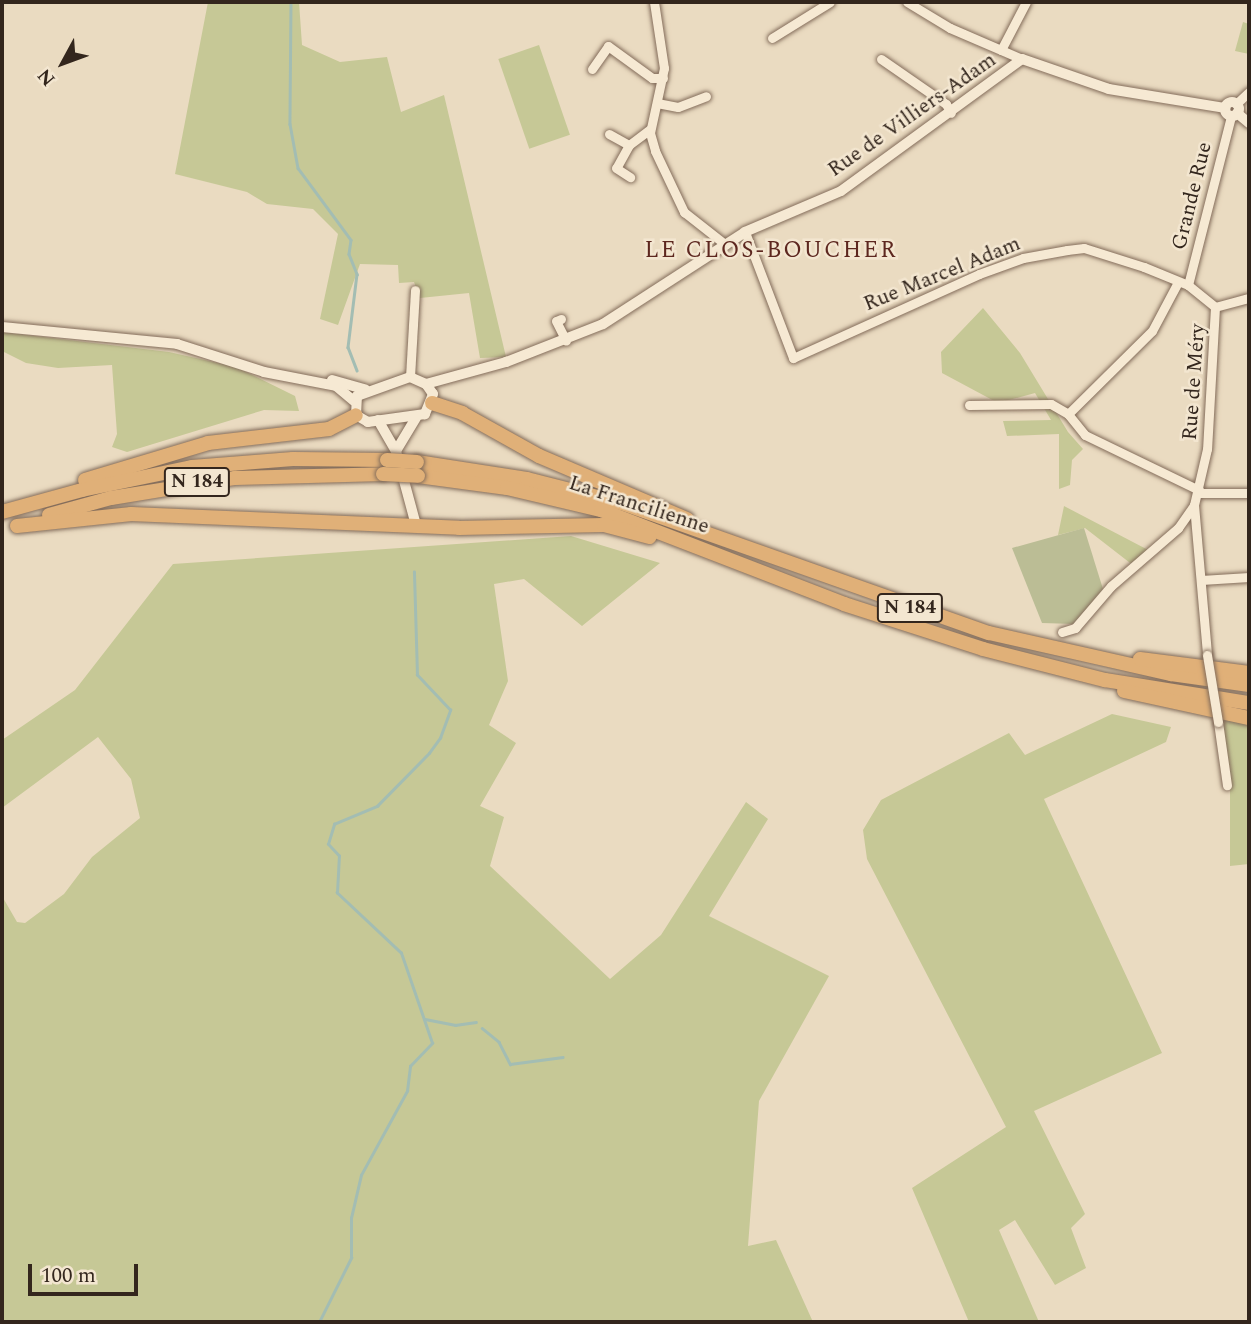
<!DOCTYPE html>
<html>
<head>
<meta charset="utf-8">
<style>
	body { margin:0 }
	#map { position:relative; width:1251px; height:1324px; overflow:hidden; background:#eadbc1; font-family:Spectral,serif }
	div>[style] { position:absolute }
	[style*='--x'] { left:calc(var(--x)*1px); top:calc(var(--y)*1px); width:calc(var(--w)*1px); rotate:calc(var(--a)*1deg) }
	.green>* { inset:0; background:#c6c896; transform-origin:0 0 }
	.cemetery>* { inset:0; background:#bbbd95 }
	.stream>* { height:2.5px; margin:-1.25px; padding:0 1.25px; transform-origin:1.25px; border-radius:1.25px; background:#a3bdb3 }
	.roads { filter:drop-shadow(0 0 2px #836c5a) drop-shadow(0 0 2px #836c5a) }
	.minor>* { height:9px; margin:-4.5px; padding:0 4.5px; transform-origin:4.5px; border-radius:4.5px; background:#f6e9d3 }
	.tertiary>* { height:10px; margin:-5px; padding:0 5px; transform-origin:5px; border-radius:5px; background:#f6e9d3 }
	.tertiary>.ring { margin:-5px; padding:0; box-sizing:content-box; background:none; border:10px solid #f6e9d3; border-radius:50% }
	.trunk>* { height:14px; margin:-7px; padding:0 7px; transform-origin:7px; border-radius:7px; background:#e0b078 }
	.bridges { filter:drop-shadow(0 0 2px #836c5a) drop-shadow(0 0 2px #836c5a) }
	.minor-bridge>* { height:9px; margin:-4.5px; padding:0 4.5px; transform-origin:4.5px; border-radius:4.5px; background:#f6e9d3 }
	.trunk-bridge>* { height:14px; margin:-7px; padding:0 7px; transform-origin:7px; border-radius:7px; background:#e0b078 }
	span { translate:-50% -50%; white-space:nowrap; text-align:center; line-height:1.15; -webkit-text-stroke:5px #f3e6d0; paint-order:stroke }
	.shield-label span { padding:2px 5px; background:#f3e6d0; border:2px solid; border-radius:5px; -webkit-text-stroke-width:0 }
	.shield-label { font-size:19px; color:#33261d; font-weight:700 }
	.street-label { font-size:21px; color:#33261d }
	.neighbourhood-label { font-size:23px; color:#5d271f; letter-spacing:2px }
	.frame { position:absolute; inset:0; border:4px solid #33261d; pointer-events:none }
	.north { position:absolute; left:28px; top:28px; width:70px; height:70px; -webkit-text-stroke:5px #f3e6d0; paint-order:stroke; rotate:229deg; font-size:19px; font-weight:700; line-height:28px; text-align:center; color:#33261d }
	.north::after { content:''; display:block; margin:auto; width:24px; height:32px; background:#33261d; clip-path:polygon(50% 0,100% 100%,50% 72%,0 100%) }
	.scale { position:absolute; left:28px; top:1264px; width:110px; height:32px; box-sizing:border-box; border:4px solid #33261d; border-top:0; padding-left:9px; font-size:21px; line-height:24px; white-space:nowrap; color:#33261d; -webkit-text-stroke:5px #f3e6d0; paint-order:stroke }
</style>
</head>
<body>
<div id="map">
	<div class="green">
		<i style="clip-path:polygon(208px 2px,299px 2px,302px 45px,340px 62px,387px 57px,401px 112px,444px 95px,506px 357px,480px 358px,469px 293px,420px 298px,414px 282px,399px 283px,398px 265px,360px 264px,338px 325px,320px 319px,338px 234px,313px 209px,267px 204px,247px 192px,175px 174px)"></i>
		<i style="clip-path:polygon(1243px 22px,1249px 24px,1249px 54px,1235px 51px)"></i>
		<i style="left:539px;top:45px;width:95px;height:43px;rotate:71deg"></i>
		<i style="clip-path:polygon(983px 308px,1020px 353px,1068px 432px,1083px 449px,1072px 460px,1070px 485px,1059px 489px,1059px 434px,1007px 436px,1003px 421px,1051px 420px,1035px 393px,998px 403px,942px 373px,941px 352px)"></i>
		<i style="clip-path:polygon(2px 332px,169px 352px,236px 367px,295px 396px,299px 411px,264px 410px,127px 452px,112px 447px,117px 434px,112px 365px,58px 368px,26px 363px,2px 351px)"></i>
		<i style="clip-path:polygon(1064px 506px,1152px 552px,1134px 566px,1085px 528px,1058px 535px)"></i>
		<i style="clip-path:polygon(571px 536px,660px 563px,582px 626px,524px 579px,494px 584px,508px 681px,489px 725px,516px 743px,480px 806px,504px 817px,490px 866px,610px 979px,661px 935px,746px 802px,768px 819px,709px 916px,829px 976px,759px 1101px,748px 1246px,776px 1240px,813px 1322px,2px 1322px,2px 896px,17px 922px,25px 923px,64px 894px,92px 857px,140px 818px,131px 779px,98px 737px,2px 808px,2px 740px,75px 690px,173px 564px)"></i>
		<i style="clip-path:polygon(1112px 714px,1171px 727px,1166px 742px,1044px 799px,1162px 1053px,1034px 1111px,1085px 1214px,1071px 1228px,1086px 1268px,1055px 1285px,1015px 1220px,999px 1230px,1039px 1322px,969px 1322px,912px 1188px,1006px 1127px,867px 859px,863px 830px,881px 800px,1009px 733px,1025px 755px)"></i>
		<i style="clip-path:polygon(1219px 716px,1249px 721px,1249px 864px,1230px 866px,1230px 769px)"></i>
	</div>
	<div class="cemetery">
		<i style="clip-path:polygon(1084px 528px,1103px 589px,1074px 624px,1042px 623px,1012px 548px)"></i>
	</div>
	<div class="stream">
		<i style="--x:291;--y:2;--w:122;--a:90.5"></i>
		<i style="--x:290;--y:124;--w:45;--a:79.7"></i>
		<i style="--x:298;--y:168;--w:89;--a:53.6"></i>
		<i style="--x:351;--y:240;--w:14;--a:98"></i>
		<i style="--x:349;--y:254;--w:22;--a:68"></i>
		<i style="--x:357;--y:274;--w:74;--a:97"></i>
		<i style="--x:348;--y:347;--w:25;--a:69"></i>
		<i style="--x:425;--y:1019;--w:31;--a:11"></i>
		<i style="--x:455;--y:1025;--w:21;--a:-8"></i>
		<i style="--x:482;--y:1028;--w:22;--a:39"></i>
		<i style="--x:499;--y:1042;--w:25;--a:63"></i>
		<i style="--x:510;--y:1064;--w:53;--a:-7.5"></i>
		<i style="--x:319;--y:1322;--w:72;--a:-63.4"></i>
		<i style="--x:351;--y:1258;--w:40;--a:-90"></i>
		<i style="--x:351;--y:1218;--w:44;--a:-76.9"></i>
		<i style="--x:361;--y:1175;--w:96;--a:-61.3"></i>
		<i style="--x:407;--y:1091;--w:25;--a:-83"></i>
		<i style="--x:410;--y:1066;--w:32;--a:-46"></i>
		<i style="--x:432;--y:1043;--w:95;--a:-109"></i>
		<i style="--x:401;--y:953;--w:88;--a:-136.8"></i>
		<i style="--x:337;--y:893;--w:37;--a:-87"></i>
		<i style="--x:339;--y:856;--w:16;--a:-133"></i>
		<i style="--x:328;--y:844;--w:21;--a:-73"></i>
		<i style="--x:334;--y:824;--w:47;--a:-22.7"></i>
		<i style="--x:377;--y:806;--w:74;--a:-45.5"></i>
		<i style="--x:429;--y:753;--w:19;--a:-54"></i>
		<i style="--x:440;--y:738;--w:30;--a:-70"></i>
		<i style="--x:450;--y:710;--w:48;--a:-133.3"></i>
		<i style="--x:417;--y:675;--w:103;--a:-91.7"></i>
	</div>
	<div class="roads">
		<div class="minor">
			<i style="--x:654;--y:2;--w:67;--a:81.4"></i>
			<i style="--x:664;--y:68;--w:66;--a:102.2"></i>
			<i style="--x:650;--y:133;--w:19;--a:74"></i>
			<i style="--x:655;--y:151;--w:68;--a:64.6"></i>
			<i style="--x:684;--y:212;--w:53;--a:38.2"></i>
			<i style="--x:907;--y:2;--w:50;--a:31.2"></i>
			<i style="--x:950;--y:28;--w:78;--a:23.3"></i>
			<i style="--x:772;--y:38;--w:68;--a:-31.8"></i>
			<i style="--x:1001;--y:50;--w:54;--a:-62.5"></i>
			<i style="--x:881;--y:59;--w:79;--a:34.7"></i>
			<i style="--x:946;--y:104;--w:10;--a:61"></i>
			<i style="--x:592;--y:69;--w:28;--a:-55"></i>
			<i style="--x:608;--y:46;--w:54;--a:36"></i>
			<i style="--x:652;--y:78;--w:11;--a:0"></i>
			<i style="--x:657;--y:103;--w:21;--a:11"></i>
			<i style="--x:678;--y:107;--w:30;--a:-21"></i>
			<i style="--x:1236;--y:104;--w:18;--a:-43"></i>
			<i style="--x:609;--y:134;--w:23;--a:29"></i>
			<i style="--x:629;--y:145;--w:26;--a:-37"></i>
			<i style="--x:629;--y:145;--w:26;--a:119"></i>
			<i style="--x:616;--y:168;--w:17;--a:33"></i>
			<i style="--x:745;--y:232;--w:135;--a:69.1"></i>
			<i style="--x:793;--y:358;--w:204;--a:-24.3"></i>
			<i style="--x:979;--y:274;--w:47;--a:-20"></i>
			<i style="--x:1023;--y:258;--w:45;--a:-10.3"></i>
			<i style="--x:1067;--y:250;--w:17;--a:-7"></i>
			<i style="--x:1084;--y:248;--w:63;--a:17.6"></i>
			<i style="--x:1144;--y:267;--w:48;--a:22.2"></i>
			<i style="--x:1188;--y:285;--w:35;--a:39"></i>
			<i style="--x:1215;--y:307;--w:142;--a:93.2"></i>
			<i style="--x:1207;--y:449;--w:57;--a:103.1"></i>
			<i style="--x:1194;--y:505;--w:151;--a:85"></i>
			<i style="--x:1188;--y:285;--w:174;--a:-75.7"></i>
			<i style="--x:1215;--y:307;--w:35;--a:-15"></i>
			<i style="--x:561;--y:319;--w:5;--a:158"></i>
			<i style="--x:556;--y:321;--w:22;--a:63"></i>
			<i style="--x:410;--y:377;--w:87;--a:-86.7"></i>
			<i style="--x:969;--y:405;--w:82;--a:-0.7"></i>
			<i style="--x:1051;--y:404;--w:20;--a:30"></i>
			<i style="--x:1068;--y:414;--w:27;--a:51"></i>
			<i style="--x:1085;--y:435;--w:127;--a:25.8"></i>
			<i style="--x:1068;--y:414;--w:118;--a:-44.7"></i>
			<i style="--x:1152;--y:331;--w:55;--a:-62"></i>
			<i style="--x:1198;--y:493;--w:51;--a:0"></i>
			<i style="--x:1201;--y:580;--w:48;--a:-3.6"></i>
			<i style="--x:1062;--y:632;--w:14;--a:-17"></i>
			<i style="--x:1075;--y:628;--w:55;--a:-49.4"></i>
			<i style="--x:1111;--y:586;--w:89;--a:-40.9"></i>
			<i style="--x:1178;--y:528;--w:28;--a:-55"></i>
			<i style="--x:1218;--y:722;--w:64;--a:81.9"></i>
		</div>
		<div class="tertiary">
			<i class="ring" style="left:1225px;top:102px;width:4px;height:4px"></i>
			<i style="--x:1237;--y:113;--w:16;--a:40"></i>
			<i style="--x:2;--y:327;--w:176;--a:5.5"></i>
			<i style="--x:177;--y:344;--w:91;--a:17.8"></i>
			<i style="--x:264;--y:372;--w:73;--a:11"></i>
			<i style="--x:336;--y:386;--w:23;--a:40"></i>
			<i style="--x:410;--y:377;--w:17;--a:24"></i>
			<i style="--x:426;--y:384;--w:12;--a:55"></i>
			<i style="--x:433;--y:394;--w:22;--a:112"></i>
			<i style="--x:425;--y:414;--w:58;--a:172"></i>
			<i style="--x:368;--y:422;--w:14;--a:-150"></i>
			<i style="--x:356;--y:415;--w:19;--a:-87"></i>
			<i style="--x:357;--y:396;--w:56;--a:-19.7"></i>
			<i style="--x:332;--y:380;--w:35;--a:16"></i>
			<i style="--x:426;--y:384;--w:83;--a:-15.4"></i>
			<i style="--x:506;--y:362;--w:104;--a:-21.4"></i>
			<i style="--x:603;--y:324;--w:169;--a:-32.9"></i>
			<i style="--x:745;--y:232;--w:104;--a:-23.1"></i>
			<i style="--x:841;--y:191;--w:224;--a:-36.1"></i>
			<i style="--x:1022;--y:59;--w:92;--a:19"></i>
			<i style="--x:1109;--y:89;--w:118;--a:9.3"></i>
			<i style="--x:378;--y:420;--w:36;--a:60"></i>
			<i style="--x:396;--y:451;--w:77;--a:74.9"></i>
			<i style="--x:396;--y:451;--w:39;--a:-59"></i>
		</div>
		<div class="trunk">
			<i style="--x:432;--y:403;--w:32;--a:18"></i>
			<i style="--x:462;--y:413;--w:88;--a:29.2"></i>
			<i style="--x:539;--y:456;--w:161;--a:23.1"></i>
			<i style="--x:417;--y:462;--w:111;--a:8.8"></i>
			<i style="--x:527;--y:479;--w:97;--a:14.3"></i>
			<i style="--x:621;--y:503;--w:390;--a:19.5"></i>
			<i style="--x:989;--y:633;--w:187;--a:12.7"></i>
			<i style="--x:1171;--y:674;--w:79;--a:8"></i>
			<i style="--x:418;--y:476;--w:90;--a:7.7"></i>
			<i style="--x:507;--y:488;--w:97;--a:13.2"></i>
			<i style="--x:601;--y:510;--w:261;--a:21.1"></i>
			<i style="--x:844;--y:604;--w:146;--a:17.9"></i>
			<i style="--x:983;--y:649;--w:126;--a:14.3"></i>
			<i style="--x:1105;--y:680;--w:146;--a:9.1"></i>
			<i style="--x:85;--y:480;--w:128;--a:-16.7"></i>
			<i style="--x:208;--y:443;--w:122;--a:-6.6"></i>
			<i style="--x:329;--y:429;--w:30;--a:-27"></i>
			<i style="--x:2;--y:512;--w:83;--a:-15.4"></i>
			<i style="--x:82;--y:490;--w:112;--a:-11.8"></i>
			<i style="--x:192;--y:467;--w:101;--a:-4.5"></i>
			<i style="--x:293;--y:459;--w:94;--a:0.6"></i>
			<i style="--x:49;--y:515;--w:64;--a:-15.3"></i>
			<i style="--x:111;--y:498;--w:126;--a:-9.2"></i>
			<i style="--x:235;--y:478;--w:148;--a:-1.5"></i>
			<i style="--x:17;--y:526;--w:115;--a:-6"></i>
			<i style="--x:131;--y:514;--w:328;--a:2.4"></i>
			<i style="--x:459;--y:528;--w:145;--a:-1.2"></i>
			<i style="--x:604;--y:525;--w:47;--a:14.9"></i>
			<i style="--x:1140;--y:659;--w:110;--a:7.3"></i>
			<i style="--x:1124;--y:691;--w:128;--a:12.2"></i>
		</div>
	</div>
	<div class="bridges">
		<div class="minor-bridge">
			<i style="--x:1207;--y:655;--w:68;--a:80.7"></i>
		</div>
		<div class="trunk-bridge">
			<i style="--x:387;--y:460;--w:30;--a:4"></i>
			<i style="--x:383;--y:474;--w:35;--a:3"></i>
		</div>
	</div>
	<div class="shield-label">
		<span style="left:197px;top:482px">N 184</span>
		<span style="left:910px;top:608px">N 184</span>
	</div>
	<div class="street-label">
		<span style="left:912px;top:115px;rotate:-35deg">Rue de Villiers-Adam</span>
		<span style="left:1192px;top:196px;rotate:-76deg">Grande Rue</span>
		<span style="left:942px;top:274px;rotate:-22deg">Rue Marcel Adam</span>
		<span style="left:1194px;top:382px;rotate:-86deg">Rue de Méry</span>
		<span style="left:639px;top:505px;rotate:18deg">La Francilienne</span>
	</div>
	<div class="neighbourhood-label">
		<span style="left:771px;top:251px">LE CLOS-BOUCHER</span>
	</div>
	<div class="frame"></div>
	<div class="north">N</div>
	<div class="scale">100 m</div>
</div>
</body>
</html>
